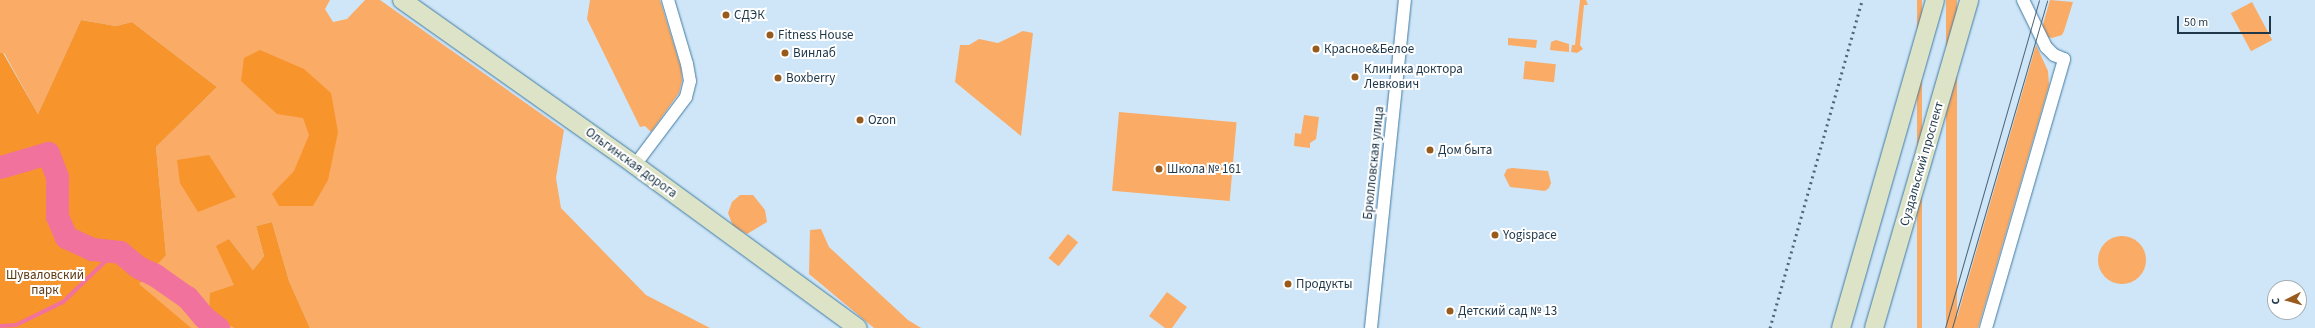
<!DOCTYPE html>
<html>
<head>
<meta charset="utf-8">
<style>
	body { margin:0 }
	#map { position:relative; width:2315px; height:328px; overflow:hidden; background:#cfe6f8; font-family:"Source Sans 3",sans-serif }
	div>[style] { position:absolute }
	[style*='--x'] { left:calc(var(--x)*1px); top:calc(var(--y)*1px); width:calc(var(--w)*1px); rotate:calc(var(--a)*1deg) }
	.green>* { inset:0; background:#faab65; transform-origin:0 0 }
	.round { border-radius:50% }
	.forest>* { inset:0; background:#f7942c }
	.stream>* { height:4px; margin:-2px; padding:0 2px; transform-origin:2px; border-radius:2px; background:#f1729c }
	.river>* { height:23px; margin:-11.5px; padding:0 11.5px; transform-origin:11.5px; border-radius:11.5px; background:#f1729c }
	.roads { filter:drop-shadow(0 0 1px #407ba3) drop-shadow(0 0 1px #407ba3) }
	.street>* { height:12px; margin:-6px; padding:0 6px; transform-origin:6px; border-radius:6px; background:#fff }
	.secondary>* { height:18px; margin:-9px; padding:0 9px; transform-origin:9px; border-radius:9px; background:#dce3c6 }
	.tram>* { height:1px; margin:-0.5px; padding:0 0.5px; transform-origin:0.5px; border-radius:0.5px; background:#4c6577 }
	.rail>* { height:3px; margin-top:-1.5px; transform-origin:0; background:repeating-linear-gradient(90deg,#4c6577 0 2px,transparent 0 6px) }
	.dots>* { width:11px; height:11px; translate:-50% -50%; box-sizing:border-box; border:2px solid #fff; border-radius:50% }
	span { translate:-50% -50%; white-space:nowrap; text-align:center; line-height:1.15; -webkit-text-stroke:4px #fff; paint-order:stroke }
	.poi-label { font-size:13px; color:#1e3749 }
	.left { translate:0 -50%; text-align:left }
	.street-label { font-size:13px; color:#1e3749 }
	.park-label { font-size:13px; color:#5e360f }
	.north { position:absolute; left:2267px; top:280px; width:40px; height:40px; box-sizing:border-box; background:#fff; border:1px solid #a5afb6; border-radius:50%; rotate:264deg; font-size:11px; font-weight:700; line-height:16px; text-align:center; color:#1e3749 }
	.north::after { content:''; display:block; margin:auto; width:14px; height:18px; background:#985b1e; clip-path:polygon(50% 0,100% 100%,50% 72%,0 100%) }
	.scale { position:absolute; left:2177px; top:16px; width:94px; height:18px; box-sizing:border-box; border:2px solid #1e3749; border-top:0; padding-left:5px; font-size:12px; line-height:14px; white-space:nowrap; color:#1e3749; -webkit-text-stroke:3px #fff; paint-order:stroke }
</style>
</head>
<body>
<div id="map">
	<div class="green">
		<i style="clip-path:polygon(0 0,330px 0,325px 9px,333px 22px,347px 19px,365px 0,380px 0,564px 130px,556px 178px,561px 208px,646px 295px,710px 328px,310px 328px,289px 281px,272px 222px,256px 226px,264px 256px,253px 270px,229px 239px,234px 285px,209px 316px,234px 328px,0 328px,166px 255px,156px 147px,217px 87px,132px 22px,116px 26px,81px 20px,38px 114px,4px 53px,0 53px)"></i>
		<i style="clip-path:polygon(590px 0,660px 0,681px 68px,682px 81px,679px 93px,651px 132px,645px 126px,640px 127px,587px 19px)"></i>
		<i style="clip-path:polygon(1580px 0,1586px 0,1588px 5px,1584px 5px,1580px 45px,1583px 49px,1577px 53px,1571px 52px,1572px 45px,1575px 45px)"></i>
		<i style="left:1917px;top:0;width:5px;height:341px"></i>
		<i style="left:1946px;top:0;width:11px;height:341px"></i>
		<i style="clip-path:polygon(2050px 0,2073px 2px,2064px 31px,2062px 35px,2052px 38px,2048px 37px,2042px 28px)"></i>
		<i style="left:2252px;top:2px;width:43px;height:24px;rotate:62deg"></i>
		<i style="clip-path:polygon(1023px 31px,1033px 33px,1021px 136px,955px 82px,960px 45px,969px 45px,979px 39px,998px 43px)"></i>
		<i style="clip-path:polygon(1508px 38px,1537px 40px,1536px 48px,1508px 45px)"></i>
		<i style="clip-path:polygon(1556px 40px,1569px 44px,1569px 52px,1550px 50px,1551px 42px)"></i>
		<i style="clip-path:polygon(2036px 45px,2048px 71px,2049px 85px,1978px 328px,1954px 328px)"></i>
		<i style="left:1525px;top:61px;width:31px;height:18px;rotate:6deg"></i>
		<i style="left:1119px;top:112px;width:118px;height:79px;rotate:5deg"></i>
		<i style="clip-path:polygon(1304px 115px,1319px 117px,1316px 139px,1310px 143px,1310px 148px,1294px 146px,1295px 133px,1301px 134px)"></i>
		<i style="clip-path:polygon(1512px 168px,1548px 171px,1551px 183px,1549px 188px,1545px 191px,1510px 187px,1504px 175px,1507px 169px)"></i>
		<i style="clip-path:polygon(740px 195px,753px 195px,765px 210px,767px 222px,747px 234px,733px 226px,728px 213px,732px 202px)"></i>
		<i style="clip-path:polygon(821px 229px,829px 247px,908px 320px,921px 328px,874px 328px,809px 274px,810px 230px)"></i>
		<i style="left:1068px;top:234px;width:13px;height:31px;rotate:39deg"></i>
		<i class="round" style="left:2098px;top:236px;width:48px;height:48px"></i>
		<i style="clip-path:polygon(1167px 292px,1187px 307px,1172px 328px,1165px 328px,1149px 316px)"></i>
	</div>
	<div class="forest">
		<i style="clip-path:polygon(81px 20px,116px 26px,132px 22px,217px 87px,156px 147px,166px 255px,139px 284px,191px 328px,0 328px,0 53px,3px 53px,38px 114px)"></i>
		<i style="clip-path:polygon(260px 50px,304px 69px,331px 93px,338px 132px,328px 180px,313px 206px,279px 206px,272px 194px,294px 171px,309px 135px,303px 118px,277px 114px,241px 81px,244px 58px)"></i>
		<i style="clip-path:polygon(209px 155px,236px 197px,198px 212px,180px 183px,177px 160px)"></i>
		<i style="clip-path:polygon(272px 222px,289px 281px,310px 328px,234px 328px,209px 316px,210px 293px,234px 285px,216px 246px,229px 239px,253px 270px,264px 256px,256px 226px)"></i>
	</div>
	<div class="stream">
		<i style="--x:0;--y:326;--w:16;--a:-4"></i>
		<i style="--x:16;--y:325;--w:52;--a:-26.1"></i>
		<i style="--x:63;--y:302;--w:72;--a:-43.9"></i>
	</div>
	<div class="river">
		<i style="--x:0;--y:167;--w:50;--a:-16.3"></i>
		<i style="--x:48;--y:153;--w:26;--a:69"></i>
		<i style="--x:57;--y:177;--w:39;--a:90"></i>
		<i style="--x:57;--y:216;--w:23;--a:67"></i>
		<i style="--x:66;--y:237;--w:29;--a:25"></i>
		<i style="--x:92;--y:249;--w:28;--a:6"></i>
		<i style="--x:120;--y:252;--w:23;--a:40"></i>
		<i style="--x:138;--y:267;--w:19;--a:25"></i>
		<i style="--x:155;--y:275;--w:39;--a:35"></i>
		<i style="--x:187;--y:297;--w:26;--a:50"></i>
		<i style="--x:204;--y:317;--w:18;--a:38"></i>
	</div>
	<div class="roads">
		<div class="street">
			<i style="--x:635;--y:165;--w:85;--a:-53.1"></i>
			<i style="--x:686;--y:97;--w:16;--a:-76"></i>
			<i style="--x:690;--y:81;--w:17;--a:-100"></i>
			<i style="--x:687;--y:64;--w:67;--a:-106.5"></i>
			<i style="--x:1371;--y:328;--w:330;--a:-84.1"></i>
			<i style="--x:1986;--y:328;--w:280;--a:-73.8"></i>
			<i style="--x:2064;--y:59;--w:11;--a:-158"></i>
			<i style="--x:2054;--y:55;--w:11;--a:-135"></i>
			<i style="--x:2046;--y:47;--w:52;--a:-116.1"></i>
		</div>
		<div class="secondary">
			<i style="--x:402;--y:0;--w:286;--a:35.3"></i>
			<i style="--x:635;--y:165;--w:276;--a:36.2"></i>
			<i style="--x:1841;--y:328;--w:341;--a:-74"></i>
			<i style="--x:1874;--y:328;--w:341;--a:-73.8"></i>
		</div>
	</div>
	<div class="tram">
		<i style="--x:1945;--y:328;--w:341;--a:-74"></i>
		<i style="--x:1952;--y:328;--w:341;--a:-73.8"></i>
	</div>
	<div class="rail">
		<i style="--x:1770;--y:328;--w:341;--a:-74.3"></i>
	</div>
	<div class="dots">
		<i style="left:726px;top:15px;background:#985b1e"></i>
		<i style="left:770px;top:35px;background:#985b1e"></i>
		<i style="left:1316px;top:49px;background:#985b1e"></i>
		<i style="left:785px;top:53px;background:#985b1e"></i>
		<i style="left:1355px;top:77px;background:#985b1e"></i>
		<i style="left:778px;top:78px;background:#985b1e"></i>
		<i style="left:860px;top:120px;background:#985b1e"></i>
		<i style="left:1430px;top:150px;background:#985b1e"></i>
		<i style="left:1159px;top:169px;background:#985b1e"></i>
		<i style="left:1495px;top:235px;background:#985b1e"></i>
		<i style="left:1288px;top:284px;background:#985b1e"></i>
		<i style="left:1450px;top:311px;background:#985b1e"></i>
	</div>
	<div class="poi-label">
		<span class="left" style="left:734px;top:15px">СДЭК</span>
		<span class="left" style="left:778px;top:35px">Fitness House</span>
		<span class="left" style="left:1324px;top:49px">Красное&amp;Белое</span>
		<span class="left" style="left:793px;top:53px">Винлаб</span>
		<span class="left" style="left:1364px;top:77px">Клиника доктора<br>Левкович</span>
		<span class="left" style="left:786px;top:78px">Boxberry</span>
		<span class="left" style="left:868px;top:120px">Ozon</span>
		<span class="left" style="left:1438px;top:150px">Дом быта</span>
		<span class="left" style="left:1167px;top:169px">Школа № 161</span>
		<span class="left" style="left:1503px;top:235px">Yogispace</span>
		<span class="left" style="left:1296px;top:284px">Продукты</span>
		<span class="left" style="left:1458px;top:311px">Детский сад № 13</span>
	</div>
	<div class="street-label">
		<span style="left:631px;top:163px;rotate:36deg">Ольгинская дорога</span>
		<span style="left:1374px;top:163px;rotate:-84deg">Брюлловская улица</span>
		<span style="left:1922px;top:164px;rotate:-74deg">Суздальский проспект</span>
	</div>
	<div class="park-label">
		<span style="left:45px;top:283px">Шуваловский<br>парк</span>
	</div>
	<div class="north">С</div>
	<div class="scale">50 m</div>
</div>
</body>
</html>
